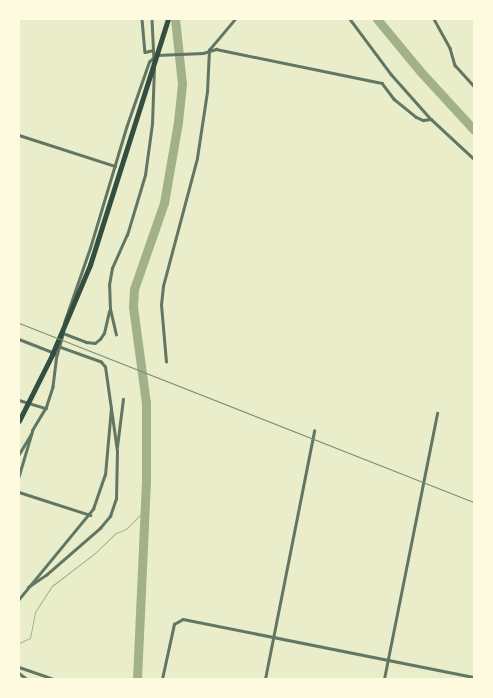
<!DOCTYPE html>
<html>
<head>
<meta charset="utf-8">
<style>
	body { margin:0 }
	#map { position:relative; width:493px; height:698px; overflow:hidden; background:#e9edc9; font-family:Quicksand,sans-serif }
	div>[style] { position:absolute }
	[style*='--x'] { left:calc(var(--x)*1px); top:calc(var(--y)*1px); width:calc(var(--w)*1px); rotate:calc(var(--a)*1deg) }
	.stream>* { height:1px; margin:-0.5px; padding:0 0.5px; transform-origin:0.5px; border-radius:0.5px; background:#a3b18a }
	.river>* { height:9px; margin:-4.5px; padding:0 4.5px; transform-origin:4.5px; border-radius:4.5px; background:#a3b18a }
	.minor>* { height:2.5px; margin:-1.25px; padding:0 1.25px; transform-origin:1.25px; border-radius:1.25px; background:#617663 }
	.motorway>* { height:4.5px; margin:-2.25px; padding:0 2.25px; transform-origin:2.25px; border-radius:2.25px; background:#344e41 }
	.rail>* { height:1px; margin:-0.5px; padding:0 0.5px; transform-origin:0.5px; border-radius:0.5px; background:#7c8e77 }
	span { translate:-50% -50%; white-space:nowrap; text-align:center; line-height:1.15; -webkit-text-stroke:4px #fefae0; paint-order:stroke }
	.frame { position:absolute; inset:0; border:20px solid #fefae0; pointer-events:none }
</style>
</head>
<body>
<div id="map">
	<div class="stream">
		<i style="--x:19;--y:643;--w:12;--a:-24"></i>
		<i style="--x:30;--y:638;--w:26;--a:-79"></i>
		<i style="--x:35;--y:612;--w:31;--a:-57"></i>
		<i style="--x:52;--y:586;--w:54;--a:-37.5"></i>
		<i style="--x:95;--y:553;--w:29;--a:-44"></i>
		<i style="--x:116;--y:533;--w:11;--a:-22"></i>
		<i style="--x:126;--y:529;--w:24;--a:-45"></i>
	</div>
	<div class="river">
		<i style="--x:377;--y:19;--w:67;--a:50.4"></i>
		<i style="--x:420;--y:71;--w:80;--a:47.5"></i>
		<i style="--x:137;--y:679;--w:196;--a:-87.4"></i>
		<i style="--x:146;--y:483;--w:80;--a:-90"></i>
		<i style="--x:146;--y:403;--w:97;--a:-97.7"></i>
		<i style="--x:133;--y:307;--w:18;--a:-87"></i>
		<i style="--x:134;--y:289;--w:91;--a:-70.8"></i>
		<i style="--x:164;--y:203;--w:82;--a:-80.2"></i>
		<i style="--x:178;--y:122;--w:38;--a:-84"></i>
		<i style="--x:182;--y:84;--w:65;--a:-96.1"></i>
	</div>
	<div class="minor">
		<i style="--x:142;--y:19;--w:33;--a:85"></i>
		<i style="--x:145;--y:52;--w:8;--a:-14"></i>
		<i style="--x:152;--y:19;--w:41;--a:87.2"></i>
		<i style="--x:350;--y:19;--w:69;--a:53.3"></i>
		<i style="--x:391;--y:74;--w:60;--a:48.4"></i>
		<i style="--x:431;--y:119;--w:59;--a:42.9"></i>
		<i style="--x:434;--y:19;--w:33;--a:61"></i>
		<i style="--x:450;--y:48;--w:18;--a:74"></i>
		<i style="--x:455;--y:65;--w:28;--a:48"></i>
		<i style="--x:157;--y:55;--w:46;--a:-2.5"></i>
		<i style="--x:203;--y:53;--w:14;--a:-17"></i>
		<i style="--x:216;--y:49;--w:164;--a:11.6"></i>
		<i style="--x:377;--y:82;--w:5;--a:11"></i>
		<i style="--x:382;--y:83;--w:20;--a:53"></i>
		<i style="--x:394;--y:99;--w:28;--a:39"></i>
		<i style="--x:416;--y:117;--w:8;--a:23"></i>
		<i style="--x:423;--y:120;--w:8;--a:-7"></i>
		<i style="--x:19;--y:135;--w:101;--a:17.9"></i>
		<i style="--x:64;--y:323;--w:79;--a:-70.9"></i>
		<i style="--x:90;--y:248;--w:128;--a:-73.3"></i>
		<i style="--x:127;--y:125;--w:67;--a:-70.8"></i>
		<i style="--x:149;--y:62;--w:7;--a:-45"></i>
		<i style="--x:116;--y:335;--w:26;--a:-103"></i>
		<i style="--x:110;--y:310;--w:25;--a:-92"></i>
		<i style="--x:109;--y:285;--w:17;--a:-80"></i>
		<i style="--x:112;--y:268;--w:36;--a:-66"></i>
		<i style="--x:127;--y:235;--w:63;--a:-73.3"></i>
		<i style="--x:145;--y:175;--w:51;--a:-82.2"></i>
		<i style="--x:152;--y:124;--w:56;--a:-88"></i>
		<i style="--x:19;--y:339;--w:41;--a:21.5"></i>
		<i style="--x:57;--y:354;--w:33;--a:97"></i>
		<i style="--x:53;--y:387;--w:22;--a:108"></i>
		<i style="--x:46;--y:408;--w:26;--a:121"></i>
		<i style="--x:33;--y:430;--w:49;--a:106.6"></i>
		<i style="--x:57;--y:354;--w:22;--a:-74"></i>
		<i style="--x:63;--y:333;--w:25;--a:21"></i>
		<i style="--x:86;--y:342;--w:9;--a:6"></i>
		<i style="--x:95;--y:343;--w:6;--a:-39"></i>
		<i style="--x:100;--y:339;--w:7;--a:-56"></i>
		<i style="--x:104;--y:333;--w:22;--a:-77"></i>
		<i style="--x:166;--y:362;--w:57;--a:-95"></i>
		<i style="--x:161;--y:305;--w:19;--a:-84"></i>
		<i style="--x:163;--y:286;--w:132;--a:-75.1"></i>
		<i style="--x:197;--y:158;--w:67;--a:-81.4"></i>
		<i style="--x:207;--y:92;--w:42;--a:-87.3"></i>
		<i style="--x:209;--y:50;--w:40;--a:-50"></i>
		<i style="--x:19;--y:400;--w:28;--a:17"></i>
		<i style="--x:117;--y:447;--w:48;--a:-82.9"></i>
		<i style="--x:19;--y:454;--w:23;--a:-59"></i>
		<i style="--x:19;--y:492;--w:75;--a:17.9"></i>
		<i style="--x:28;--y:587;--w:22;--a:-34"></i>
		<i style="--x:46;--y:575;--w:72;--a:-41"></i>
		<i style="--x:100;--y:528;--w:16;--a:-50"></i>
		<i style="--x:110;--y:516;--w:18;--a:-71"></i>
		<i style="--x:116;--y:499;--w:48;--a:-88.8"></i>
		<i style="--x:117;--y:451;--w:85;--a:-98.1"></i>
		<i style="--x:105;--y:367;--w:6;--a:-129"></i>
		<i style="--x:101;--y:362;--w:45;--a:-160.3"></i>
		<i style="--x:19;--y:599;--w:117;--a:-50.6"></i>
		<i style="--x:93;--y:509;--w:36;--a:-71"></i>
		<i style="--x:105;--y:475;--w:67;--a:-84.9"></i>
		<i style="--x:19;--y:667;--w:36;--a:19"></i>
		<i style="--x:19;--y:673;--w:10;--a:37"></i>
		<i style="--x:162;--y:679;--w:56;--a:-77.7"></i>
		<i style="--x:174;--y:624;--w:10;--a:-29"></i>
		<i style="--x:183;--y:619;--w:297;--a:11.3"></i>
		<i style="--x:265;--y:679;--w:253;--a:-78.8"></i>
		<i style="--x:384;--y:679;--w:271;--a:-78.7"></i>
	</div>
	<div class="motorway">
		<i style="--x:19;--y:421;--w:74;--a:-63.4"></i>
		<i style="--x:52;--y:355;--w:98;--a:-67.1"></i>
		<i style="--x:90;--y:265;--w:258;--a:-72.4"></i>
	</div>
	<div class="rail">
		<i style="--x:19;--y:323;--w:489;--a:21.5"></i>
	</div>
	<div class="frame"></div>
</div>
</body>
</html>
